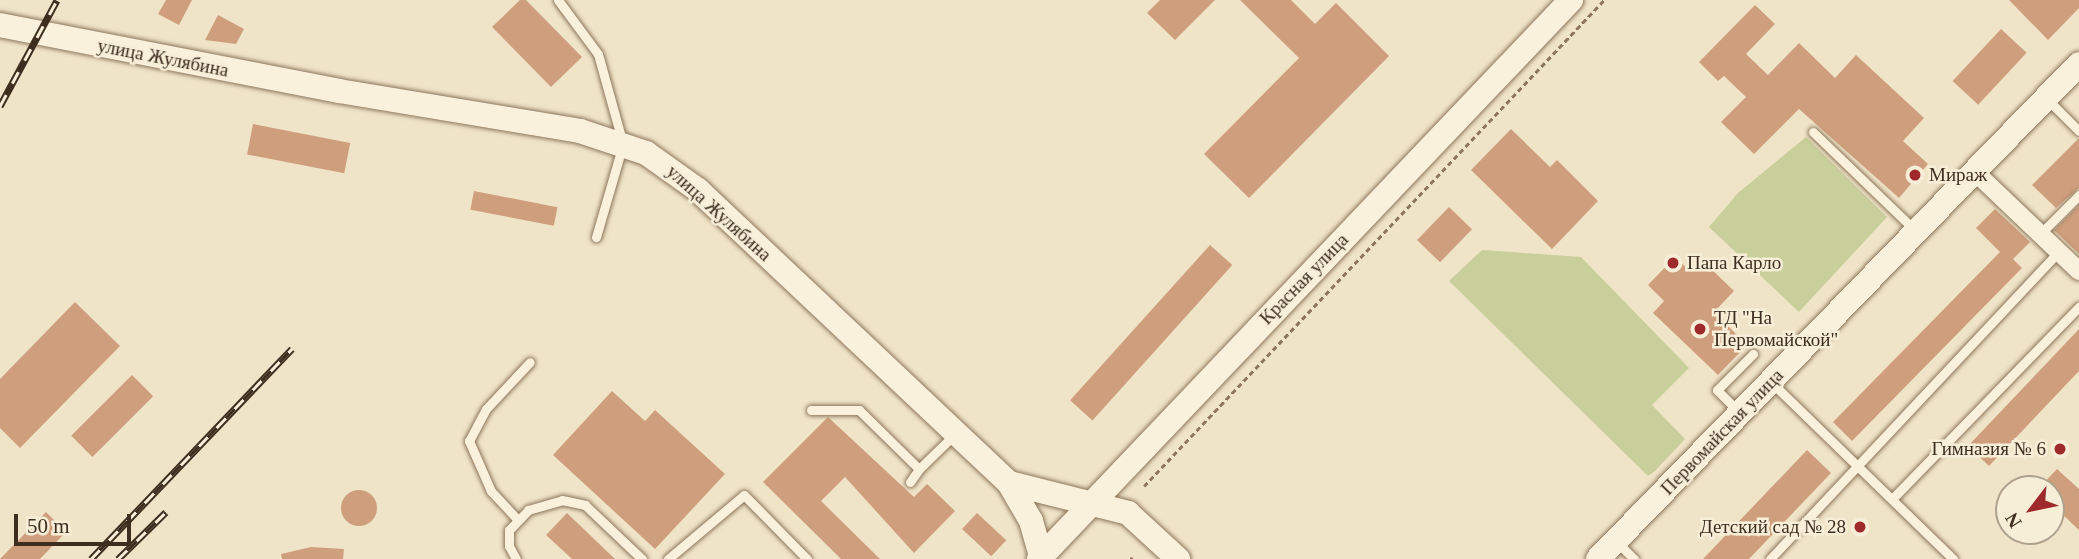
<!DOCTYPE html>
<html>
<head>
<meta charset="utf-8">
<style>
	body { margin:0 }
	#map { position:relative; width:2079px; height:559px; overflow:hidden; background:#f0e4c8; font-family:Georgia,serif }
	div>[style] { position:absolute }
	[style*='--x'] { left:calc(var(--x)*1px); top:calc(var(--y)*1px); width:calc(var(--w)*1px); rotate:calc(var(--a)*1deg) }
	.green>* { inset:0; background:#c9cf9b }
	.building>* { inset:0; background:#cf9f7d; transform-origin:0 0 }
	.round { border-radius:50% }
	.path>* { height:2.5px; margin-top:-1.25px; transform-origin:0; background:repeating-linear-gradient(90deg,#8d765c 0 5px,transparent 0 8.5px) }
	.roads { filter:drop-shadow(0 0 2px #8d765c) drop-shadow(0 0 2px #8d765c) }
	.lane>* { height:9px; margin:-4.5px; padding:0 4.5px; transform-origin:4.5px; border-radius:4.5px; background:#faf1dc }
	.street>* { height:18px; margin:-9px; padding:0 9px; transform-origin:9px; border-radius:9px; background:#faf1dc }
	.secondary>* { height:24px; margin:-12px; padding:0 12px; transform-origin:12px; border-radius:12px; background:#faf1dc }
	.rail>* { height:7px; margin-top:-3.5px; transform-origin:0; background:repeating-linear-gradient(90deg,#f7eed8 0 13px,#3d2e20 0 26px); box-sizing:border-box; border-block:2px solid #3d2e20 }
	.dots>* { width:19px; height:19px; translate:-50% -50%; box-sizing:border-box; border:4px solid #f7eed8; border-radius:50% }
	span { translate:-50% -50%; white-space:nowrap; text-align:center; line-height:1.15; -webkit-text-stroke:5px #f7eed8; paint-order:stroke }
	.street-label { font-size:19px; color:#3d2e20 }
	.poi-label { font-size:19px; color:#3d2e20 }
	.left { translate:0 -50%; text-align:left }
	.right { translate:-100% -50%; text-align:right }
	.north { position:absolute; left:1995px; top:475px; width:70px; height:70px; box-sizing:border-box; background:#f7eed8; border:2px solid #ada18e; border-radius:50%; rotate:238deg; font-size:19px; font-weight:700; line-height:28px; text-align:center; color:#3d2e20 }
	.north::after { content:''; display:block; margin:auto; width:24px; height:32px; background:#9e2a2b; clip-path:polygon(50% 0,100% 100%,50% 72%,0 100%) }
	.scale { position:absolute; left:14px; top:514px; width:117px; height:32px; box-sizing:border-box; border:4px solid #3d2e20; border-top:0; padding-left:9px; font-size:21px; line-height:24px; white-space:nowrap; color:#3d2e20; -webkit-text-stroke:5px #f7eed8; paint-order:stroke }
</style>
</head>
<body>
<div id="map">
	<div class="green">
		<i style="clip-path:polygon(1806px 137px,1887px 217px,1799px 312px,1709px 227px,1738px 193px)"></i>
		<i style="clip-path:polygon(1482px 250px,1581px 257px,1689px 368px,1652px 405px,1685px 439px,1655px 471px,1648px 476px,1449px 281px)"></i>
	</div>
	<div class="building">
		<i style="clip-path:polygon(166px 0,192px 0,179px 25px,158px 14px)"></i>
		<i style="clip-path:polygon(520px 0,526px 0,582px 57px,551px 87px,492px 27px)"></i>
		<i style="clip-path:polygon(1160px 0,1215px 0,1175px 40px,1147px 13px)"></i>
		<i style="clip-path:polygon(1240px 0,1291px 0,1315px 24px,1336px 3px,1389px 56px,1249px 198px,1204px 154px,1299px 58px)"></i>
		<i style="clip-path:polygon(2009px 0,2079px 0,2079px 8px,2048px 40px)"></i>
		<i style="clip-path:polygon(1755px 5px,1775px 24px,1746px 54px,1768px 75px,1799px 43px,1835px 78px,1856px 55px,1924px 118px,1903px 141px,1928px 164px,1899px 198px,1799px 109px,1754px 154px,1721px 122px,1746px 97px,1724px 76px,1718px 81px,1699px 62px)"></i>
		<i style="clip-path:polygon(218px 15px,244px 29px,236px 44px,205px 40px)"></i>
		<i style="left:2001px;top:29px;width:35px;height:71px;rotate:43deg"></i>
		<i style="left:253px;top:124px;width:99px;height:31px;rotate:11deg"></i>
		<i style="clip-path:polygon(1511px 129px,1550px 167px,1557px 160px,1598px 201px,1552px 249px,1471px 170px)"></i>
		<i style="clip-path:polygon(2079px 138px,2079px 188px,2056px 208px,2032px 185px)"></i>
		<i style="left:474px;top:191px;width:85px;height:19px;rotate:11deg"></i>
		<i style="clip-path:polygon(2079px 205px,2079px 254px,2054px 230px)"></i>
		<i style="left:1449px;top:207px;width:32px;height:46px;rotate:44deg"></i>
		<i style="clip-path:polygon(1995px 209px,2030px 242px,2013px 259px,2022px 268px,1852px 441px,1833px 422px,2000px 252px,1976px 228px)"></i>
		<i style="left:1210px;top:245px;width:30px;height:209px;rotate:42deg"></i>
		<i style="clip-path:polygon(1675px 257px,1691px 272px,1702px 260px,1734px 291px,1714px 312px,1747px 345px,1718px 375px,1653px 313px,1664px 301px,1648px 285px)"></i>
		<i style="clip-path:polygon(75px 302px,120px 346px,20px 448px,0 428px,0 379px)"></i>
		<i style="clip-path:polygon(2079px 329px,2079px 371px,1989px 466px,1968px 446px)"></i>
		<i style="left:132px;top:375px;width:30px;height:86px;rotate:45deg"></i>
		<i style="clip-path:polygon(612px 391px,645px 421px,655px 410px,725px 474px,655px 549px,553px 455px)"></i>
		<i style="clip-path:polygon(828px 417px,914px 497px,927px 484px,955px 511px,914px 553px,845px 477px,821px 501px,880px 559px,841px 559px,763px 482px)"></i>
		<i style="clip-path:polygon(1807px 450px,1831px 473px,1749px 559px,1703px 559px)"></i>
		<i style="clip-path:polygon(2057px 469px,2079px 489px,2079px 530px,2060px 512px,2051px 521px,2051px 489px,2038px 489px)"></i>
		<i class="round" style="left:341px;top:490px;width:36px;height:36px"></i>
		<i style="clip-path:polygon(46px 512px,66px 532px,40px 559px,0 559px)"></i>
		<i style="clip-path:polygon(567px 513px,615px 559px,572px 559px,546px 535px)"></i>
		<i style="left:977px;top:513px;width:40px;height:22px;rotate:43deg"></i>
		<i style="clip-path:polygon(311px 547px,344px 549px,343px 559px,282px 559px,281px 554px)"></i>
	</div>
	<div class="path">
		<i style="--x:1144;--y:486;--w:669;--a:-46.57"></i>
		<i style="--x:1131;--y:559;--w:2;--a:-63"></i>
	</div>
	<div class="roads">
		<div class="lane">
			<i style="--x:558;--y:0;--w:67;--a:53.5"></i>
			<i style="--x:598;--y:54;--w:93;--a:74.5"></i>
			<i style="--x:623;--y:144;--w:97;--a:106.2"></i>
			<i style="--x:2048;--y:100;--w:44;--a:45"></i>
			<i style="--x:1813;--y:132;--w:141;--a:43.9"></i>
			<i style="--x:2040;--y:234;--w:55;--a:-45"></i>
			<i style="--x:1771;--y:382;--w:254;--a:44.2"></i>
			<i style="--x:811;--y:410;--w:48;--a:0"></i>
			<i style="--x:859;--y:410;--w:84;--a:44.5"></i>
			<i style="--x:919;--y:469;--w:49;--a:-44.2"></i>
			<i style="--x:1739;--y:412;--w:31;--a:-135"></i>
			<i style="--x:1717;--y:390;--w:51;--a:-45"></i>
			<i style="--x:910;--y:482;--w:16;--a:-55"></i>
			<i style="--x:1892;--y:499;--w:268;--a:-45.8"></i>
			<i style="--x:518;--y:520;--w:40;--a:-133"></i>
			<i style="--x:491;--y:491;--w:55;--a:-113.7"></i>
			<i style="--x:469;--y:441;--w:36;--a:-62"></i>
			<i style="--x:486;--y:409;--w:64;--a:-46.9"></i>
			<i style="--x:1618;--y:543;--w:23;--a:45"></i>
			<i style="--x:516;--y:559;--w:15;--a:-118"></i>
			<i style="--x:509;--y:546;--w:16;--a:-90"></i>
			<i style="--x:509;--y:530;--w:28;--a:-46"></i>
			<i style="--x:528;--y:510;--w:35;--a:-16"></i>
			<i style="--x:562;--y:500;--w:24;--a:12"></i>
			<i style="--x:585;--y:505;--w:79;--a:43.5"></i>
			<i style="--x:668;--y:559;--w:99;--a:-40.1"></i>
			<i style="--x:744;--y:495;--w:90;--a:45.5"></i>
			<i style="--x:1770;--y:559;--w:422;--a:-46.8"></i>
		</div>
		<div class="street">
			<i style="--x:1974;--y:171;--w:145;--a:43.6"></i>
		</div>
		<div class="secondary">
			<i style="--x:0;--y:25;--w:345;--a:11"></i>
			<i style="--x:339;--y:91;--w:244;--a:9.4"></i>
			<i style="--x:580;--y:131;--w:70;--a:18.4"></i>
			<i style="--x:646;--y:153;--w:64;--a:35.4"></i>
			<i style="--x:698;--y:190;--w:427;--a:43.3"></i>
			<i style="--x:1009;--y:483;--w:123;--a:14.1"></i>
			<i style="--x:1128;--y:513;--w:68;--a:42.6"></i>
			<i style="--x:1009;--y:483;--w:44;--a:59.9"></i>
			<i style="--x:1031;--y:521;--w:36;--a:74"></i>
			<i style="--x:1039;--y:559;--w:772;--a:-46.42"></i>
			<i style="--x:1598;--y:559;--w:690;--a:-45.82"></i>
		</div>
	</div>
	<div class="rail">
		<i style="--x:0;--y:106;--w:120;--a:-61.7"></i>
		<i style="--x:91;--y:559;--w:291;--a:-46.3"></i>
		<i style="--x:118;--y:559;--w:67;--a:-44.4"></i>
	</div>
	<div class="dots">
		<i style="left:1915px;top:175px;background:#9e2a2b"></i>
		<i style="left:1673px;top:263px;background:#9e2a2b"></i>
		<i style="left:1700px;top:329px;background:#9e2a2b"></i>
		<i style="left:2060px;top:449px;background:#9e2a2b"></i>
		<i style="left:1860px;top:527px;background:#9e2a2b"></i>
	</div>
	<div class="street-label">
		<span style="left:163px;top:58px;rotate:11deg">улица Жулябина</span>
		<span style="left:719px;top:213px;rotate:42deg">улица Жулябина</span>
		<span style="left:1304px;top:279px;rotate:-46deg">Красная улица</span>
		<span style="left:1722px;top:432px;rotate:-46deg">Первомайская улица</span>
	</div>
	<div class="poi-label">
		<span class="left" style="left:1929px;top:175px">Мираж</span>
		<span class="left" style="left:1687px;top:263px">Папа Карло</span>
		<span class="left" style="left:1714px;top:329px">ТД "На<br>Первомайской"</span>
		<span class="right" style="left:2046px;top:449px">Гимназия № 6</span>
		<span class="right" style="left:1846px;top:527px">Детский сад № 28</span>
	</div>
	<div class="north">N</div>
	<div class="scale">50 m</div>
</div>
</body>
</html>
